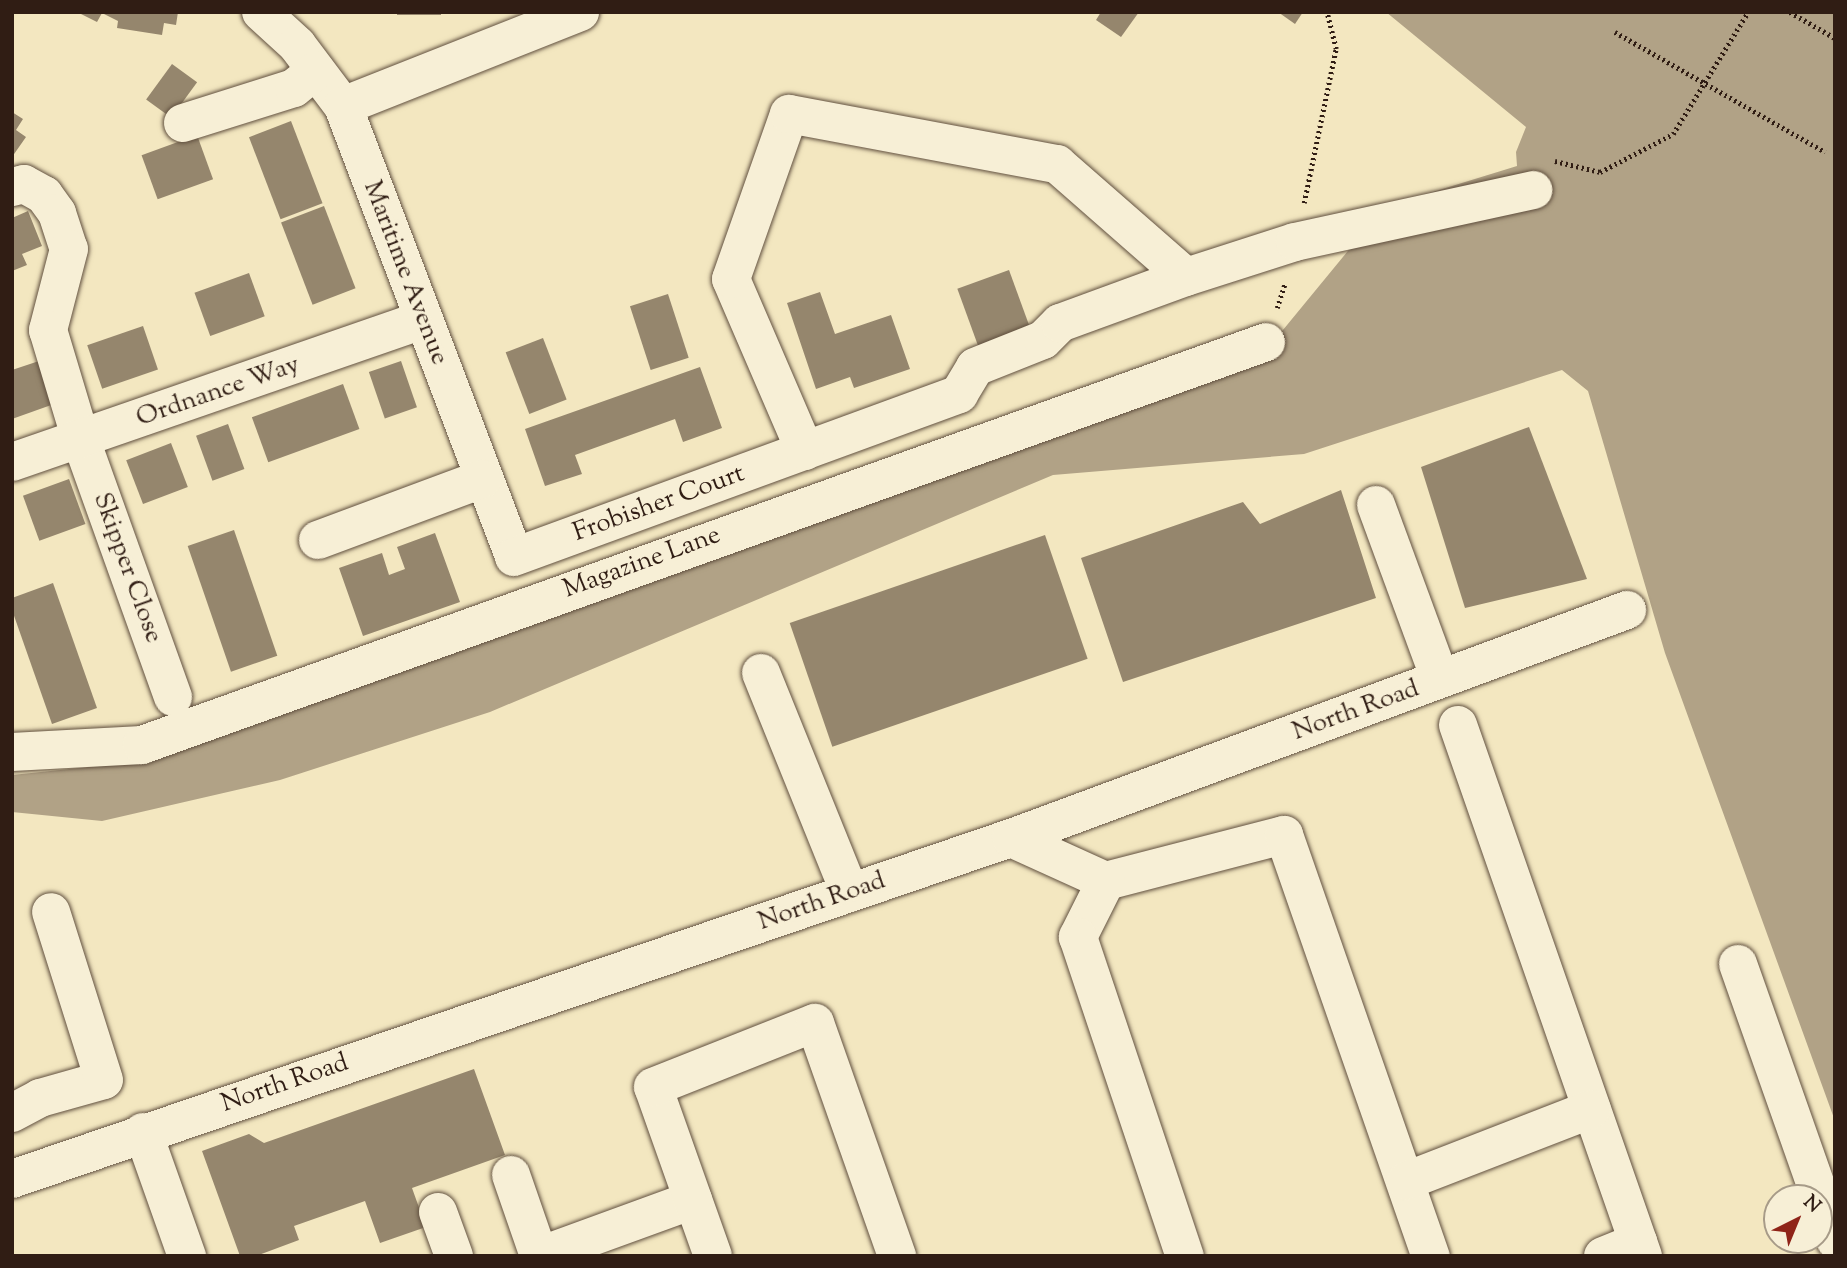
<!DOCTYPE html>
<html>
<head>
<meta charset="utf-8">
<style>
	body { margin:0 }
	#map { position:relative; width:1847px; height:1268px; overflow:hidden; background:#f3e7c0; font-family:"Sorts Mill Goudy",serif }
	div>[style] { position:absolute }
	[style*='--x'] { left:calc(var(--x)*1px); top:calc(var(--y)*1px); width:calc(var(--w)*1px); rotate:calc(var(--a)*1deg) }
	.water>* { inset:0; background:#b1a286 }
	.building>* { inset:0; background:#95866d; transform-origin:0 0 }
	.path>* { height:4.5px; margin-top:-2.25px; transform-origin:0; background:repeating-linear-gradient(90deg,#301d14 0 2px,transparent 0 5.5px) }
	.roads { filter:drop-shadow(0 0 2px #61503f) drop-shadow(0 0 2px #61503f) }
	.minor>* { height:38px; margin:-19px; padding:0 19px; transform-origin:19px; border-radius:19px; background:#f7efd6 }
	span { translate:-50% -50%; white-space:nowrap; text-align:center; line-height:1.15; -webkit-text-stroke:7px #f7efd6; paint-order:stroke }
	.street-label { font-size:26px; color:#301d14 }
	.frame { position:absolute; inset:0; border:14px solid #301d14; pointer-events:none }
	.north { position:absolute; left:1763px; top:1184px; width:70px; height:70px; box-sizing:border-box; background:#f7efd6; border:2px solid #a79b88; border-radius:50%; rotate:43deg; font-size:19px; font-weight:700; line-height:28px; text-align:center; color:#301d14 }
	.north::after { content:''; display:block; margin:auto; width:24px; height:32px; background:#8f2418; clip-path:polygon(50% 0,100% 100%,50% 72%,0 100%) }
</style>
</head>
<body>
<div id="map">
	<div class="water">
		<i style="clip-path:polygon(1386px 12px,1835px 12px,1835px 1121px,1665px 653px,1588px 391px,1562px 370px,1304px 454px,1053px 475px,490px 712px,280px 780px,102px 821px,12px 812px,12px 775px,137px 762px,1269px 347px,1384px 207px,1517px 166px,1516px 152px,1526px 127px)"></i>
	</div>
	<div class="building">
		<i style="clip-path:polygon(77px 12px,178px 12px,176px 25px,164px 23px,162px 35px,117px 28px,118px 21px,102px 13px,97px 22px)"></i>
		<i style="left:397px;top:12px;width:44px;height:3px"></i>
		<i style="clip-path:polygon(1101px 12px,1139px 12px,1121px 37px,1096px 20px)"></i>
		<i style="clip-path:polygon(1278px 12px,1303px 12px,1295px 24px)"></i>
		<i style="left:172px;top:64px;width:31px;height:44px;rotate:36deg"></i>
		<i style="clip-path:polygon(12px 112px,23px 119px,16px 130px,26px 137px,12px 157px)"></i>
		<i style="left:291px;top:121px;width:88px;height:45px;rotate:69deg"></i>
		<i style="left:197px;top:135px;width:47px;height:59px;rotate:70deg"></i>
		<i style="left:324px;top:206px;width:88px;height:46px;rotate:69deg"></i>
		<i style="clip-path:polygon(28px 211px,42px 246px,22px 254px,27px 265px,12px 271px,12px 218px)"></i>
		<i style="left:1009px;top:270px;width:62px;height:55px;rotate:70deg"></i>
		<i style="left:249px;top:273px;width:46px;height:58px;rotate:70deg"></i>
		<i style="clip-path:polygon(820px 292px,835px 334px,891px 315px,910px 369px,854px 388px,850px 377px,816px 389px,787px 303px)"></i>
		<i style="left:668px;top:294px;width:67px;height:40px;rotate:72deg"></i>
		<i style="left:143px;top:326px;width:46px;height:59px;rotate:71deg"></i>
		<i style="left:543px;top:338px;width:66px;height:40px;rotate:69deg"></i>
		<i style="clip-path:polygon(39px 361px,54px 404px,12px 419px,12px 370px)"></i>
		<i style="left:401px;top:361px;width:49px;height:34px;rotate:71deg"></i>
		<i style="clip-path:polygon(700px 367px,722px 428px,683px 442px,675px 419px,575px 455px,582px 474px,545px 486px,525px 429px)"></i>
		<i style="left:343px;top:384px;width:48px;height:97px;rotate:70deg"></i>
		<i style="left:228px;top:424px;width:48px;height:34px;rotate:70deg"></i>
		<i style="clip-path:polygon(1529px 427px,1587px 579px,1465px 608px,1421px 467px)"></i>
		<i style="left:171px;top:443px;width:47px;height:48px;rotate:69deg"></i>
		<i style="left:69px;top:479px;width:48px;height:49px;rotate:70deg"></i>
		<i style="clip-path:polygon(1341px 490px,1376px 598px,1123px 682px,1081px 558px,1243px 502px,1260px 524px)"></i>
		<i style="left:234px;top:530px;width:133px;height:49px;rotate:71deg"></i>
		<i style="clip-path:polygon(435px 533px,460px 602px,363px 636px,339px 568px,382px 553px,389px 575px,405px 569px,397px 547px)"></i>
		<i style="left:1045px;top:535px;width:131px;height:270px;rotate:71deg"></i>
		<i style="clip-path:polygon(53px 583px,97px 708px,52px 724px,12px 610px,12px 598px)"></i>
		<i style="clip-path:polygon(474px 1069px,505px 1155px,412px 1188px,426px 1227px,380px 1243px,365px 1201px,294px 1226px,299px 1240px,256px 1256px,240px 1256px,202px 1151px,249px 1134px,264px 1143px)"></i>
	</div>
	<div class="path">
		<i style="--x:1790;--y:12;--w:52;--a:30"></i>
		<i style="--x:1615;--y:32;--w:242;--a:29.7"></i>
		<i style="--x:1555;--y:161;--w:46;--a:13.7"></i>
		<i style="--x:1600;--y:172;--w:82;--a:-27.5"></i>
		<i style="--x:1673;--y:134;--w:143;--a:-58.4"></i>
		<i style="--x:1304;--y:203;--w:157;--a:-78.3"></i>
		<i style="--x:1336;--y:49;--w:38;--a:-104"></i>
		<i style="--x:1277;--y:308;--w:26;--a:-72"></i>
	</div>
	<div class="roads">
		<div class="minor">
			<i style="--x:261;--y:12;--w:49;--a:42.5"></i>
			<i style="--x:297;--y:45;--w:76;--a:53"></i>
			<i style="--x:343;--y:106;--w:482;--a:69.2"></i>
			<i style="--x:514;--y:557;--w:474;--a:-20.1"></i>
			<i style="--x:959;--y:394;--w:31;--a:-59"></i>
			<i style="--x:975;--y:367;--w:73;--a:-21.7"></i>
			<i style="--x:1043;--y:340;--w:24;--a:-45"></i>
			<i style="--x:1060;--y:323;--w:134;--a:-20.1"></i>
			<i style="--x:343;--y:106;--w:255;--a:-21.6"></i>
			<i style="--x:183;--y:123;--w:116;--a:-17.5"></i>
			<i style="--x:294;--y:88;--w:28;--a:-39"></i>
			<i style="--x:12;--y:187;--w:12;--a:-14"></i>
			<i style="--x:24;--y:184;--w:23;--a:29"></i>
			<i style="--x:44;--y:195;--w:22;--a:54"></i>
			<i style="--x:57;--y:213;--w:38;--a:72"></i>
			<i style="--x:69;--y:249;--w:84;--a:104.5"></i>
			<i style="--x:48;--y:330;--w:115;--a:73.3"></i>
			<i style="--x:81;--y:440;--w:273;--a:70.3"></i>
			<i style="--x:805;--y:451;--w:187;--a:-113.3"></i>
			<i style="--x:731;--y:279;--w:175;--a:-70.6"></i>
			<i style="--x:789;--y:114;--w:273;--a:10.6"></i>
			<i style="--x:1057;--y:164;--w:171;--a:41.2"></i>
			<i style="--x:1186;--y:277;--w:114;--a:-17.8"></i>
			<i style="--x:1295;--y:242;--w:244;--a:-12.3"></i>
			<i style="--x:12;--y:462;--w:435;--a:-19.1"></i>
			<i style="--x:1376;--y:505;--w:185;--a:69.8"></i>
			<i style="--x:318;--y:540;--w:175;--a:-20.4"></i>
			<i style="--x:761;--y:673;--w:237;--a:68"></i>
			<i style="--x:1458;--y:725;--w:562;--a:70.79"></i>
			<i style="--x:12;--y:752;--w:130;--a:-3.1"></i>
			<i style="--x:142;--y:745;--w:1194;--a:-19.72"></i>
			<i style="--x:1011;--y:838;--w:104;--a:24.4"></i>
			<i style="--x:1106;--y:881;--w:184;--a:-14.5"></i>
			<i style="--x:1284;--y:835;--w:446;--a:70.8"></i>
			<i style="--x:1106;--y:881;--w:63;--a:116.6"></i>
			<i style="--x:1078;--y:937;--w:336;--a:71.5"></i>
			<i style="--x:1738;--y:964;--w:293;--a:70.6"></i>
			<i style="--x:12;--y:1113;--w:32;--a:-28"></i>
			<i style="--x:40;--y:1098;--w:66;--a:-15.7"></i>
			<i style="--x:104;--y:1080;--w:176;--a:-107.5"></i>
			<i style="--x:143;--y:1132;--w:132;--a:70.5"></i>
			<i style="--x:511;--y:1175;--w:86;--a:70.9"></i>
			<i style="--x:12;--y:1179;--w:1056;--a:-18.85"></i>
			<i style="--x:1011;--y:838;--w:657;--a:-20.31"></i>
			<i style="--x:1406;--y:1181;--w:199;--a:-21.2"></i>
			<i style="--x:438;--y:1212;--w:47;--a:70"></i>
			<i style="--x:539;--y:1256;--w:164;--a:-20"></i>
			<i style="--x:713;--y:1256;--w:179;--a:-109.5"></i>
			<i style="--x:653;--y:1087;--w:174;--a:-21.6"></i>
			<i style="--x:815;--y:1023;--w:247;--a:70.6"></i>
			<i style="--x:1603;--y:1256;--w:38;--a:-22"></i>
		</div>
	</div>
	<div class="street-label">
		<span style="left:405px;top:273px;rotate:69deg">Maritime Avenue</span>
		<span style="left:218px;top:392px;rotate:-19deg">Ordnance Way</span>
		<span style="left:659px;top:504px;rotate:-20deg">Frobisher Court</span>
		<span style="left:642px;top:563px;rotate:-20deg">Magazine Lane</span>
		<span style="left:127px;top:568px;rotate:70deg">Skipper Close</span>
		<span style="left:1356px;top:711px;rotate:-20deg">North Road</span>
		<span style="left:822px;top:902px;rotate:-19deg">North Road</span>
		<span style="left:285px;top:1084px;rotate:-19deg">North Road</span>
	</div>
	<div class="frame"></div>
	<div class="north">N</div>
</div>
</body>
</html>
